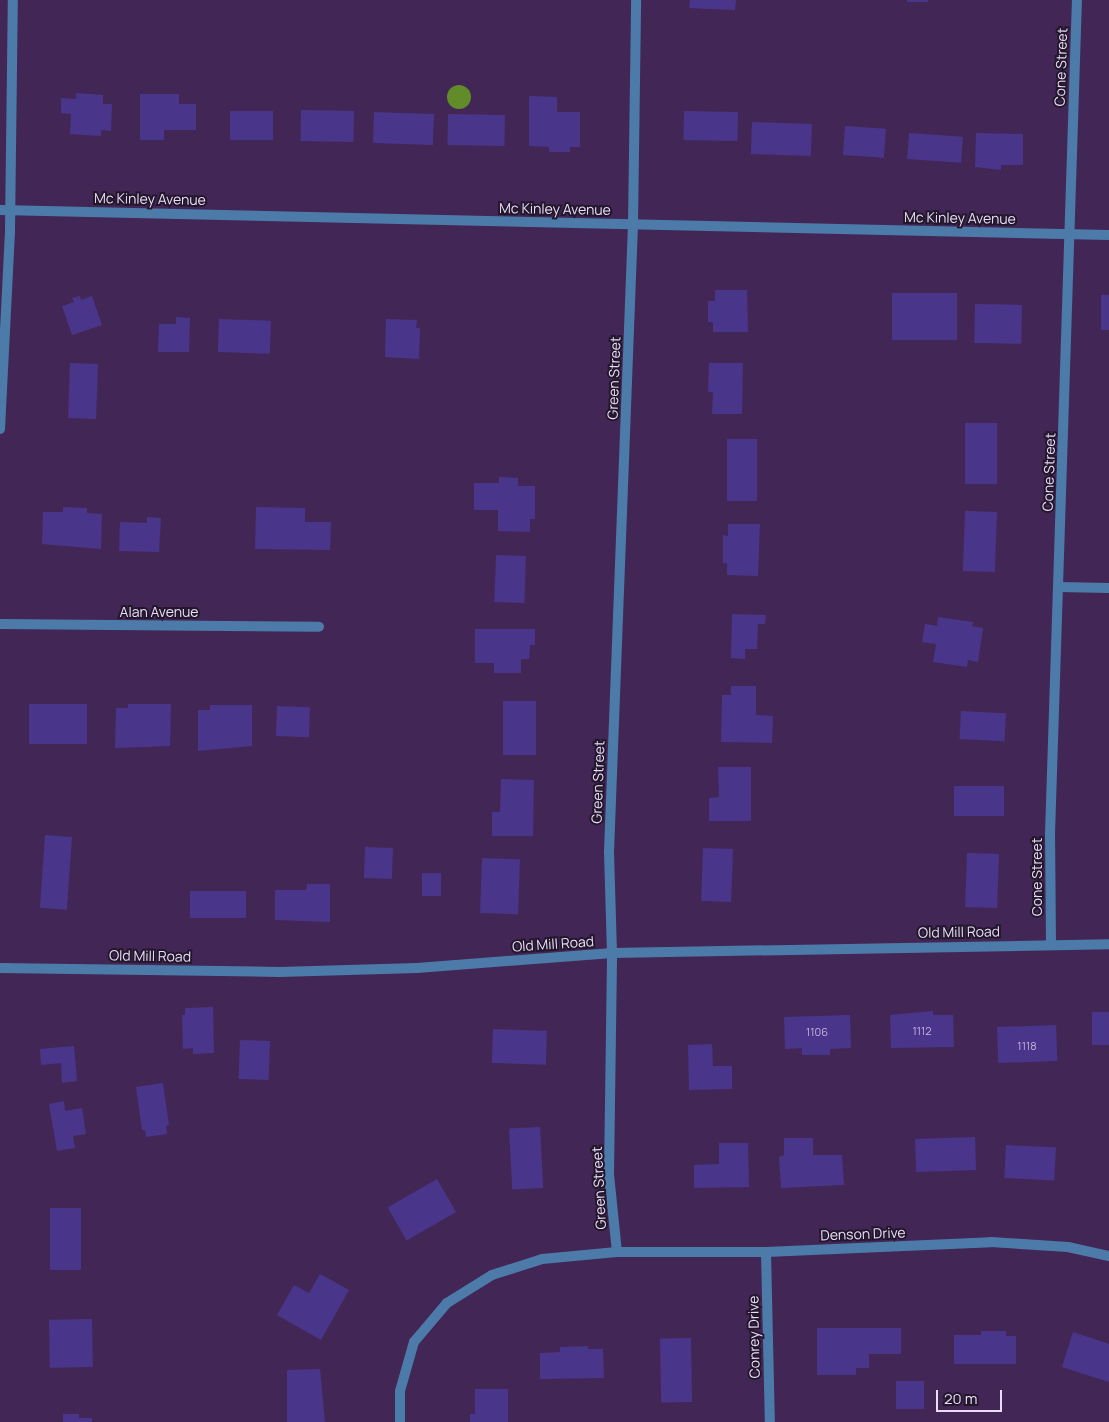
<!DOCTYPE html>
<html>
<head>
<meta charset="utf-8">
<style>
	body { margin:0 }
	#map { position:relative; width:1109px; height:1422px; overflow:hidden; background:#422756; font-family:Manrope,sans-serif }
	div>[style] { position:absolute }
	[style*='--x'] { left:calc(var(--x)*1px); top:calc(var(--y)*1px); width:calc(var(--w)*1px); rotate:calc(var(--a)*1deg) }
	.water>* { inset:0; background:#628b2a }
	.round { border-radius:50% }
	.building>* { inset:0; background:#49368a; transform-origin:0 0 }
	.street>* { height:10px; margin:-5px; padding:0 5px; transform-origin:5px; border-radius:5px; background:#4d7ba9 }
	span { translate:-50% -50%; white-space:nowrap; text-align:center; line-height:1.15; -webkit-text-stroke:4px #23172c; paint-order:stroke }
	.number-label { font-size:11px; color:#c2b2dd }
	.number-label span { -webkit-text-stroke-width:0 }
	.street-label { font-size:14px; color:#ebdcf9 }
	.scale { position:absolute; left:936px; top:1390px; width:66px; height:22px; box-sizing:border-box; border:2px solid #ebdcf9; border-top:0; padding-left:6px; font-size:15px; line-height:18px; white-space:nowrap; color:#ebdcf9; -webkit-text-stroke:4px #23172c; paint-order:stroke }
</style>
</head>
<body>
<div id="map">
	<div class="water">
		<i class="round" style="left:447px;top:85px;width:24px;height:24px"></i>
	</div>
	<div class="building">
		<i style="clip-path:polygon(690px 0,736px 0,735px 10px,689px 8px)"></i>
		<i style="left:907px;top:0;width:21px;height:2px"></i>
		<i style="clip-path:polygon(76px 93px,103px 95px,103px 104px,112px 104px,111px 131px,101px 130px,101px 136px,70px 134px,71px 114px,61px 113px,61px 98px,76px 99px)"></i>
		<i style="clip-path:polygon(140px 94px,179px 94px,179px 104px,196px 104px,196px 130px,164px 130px,164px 140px,140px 140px)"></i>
		<i style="clip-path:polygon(529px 96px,557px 97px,557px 112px,580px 112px,580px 147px,570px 147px,570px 152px,549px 152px,549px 147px,529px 146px)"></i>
		<i style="left:301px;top:110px;width:53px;height:31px;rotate:1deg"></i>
		<i style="left:230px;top:111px;width:43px;height:29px"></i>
		<i style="left:684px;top:111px;width:54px;height:29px;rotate:1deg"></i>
		<i style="left:374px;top:112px;width:60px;height:31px;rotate:2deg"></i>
		<i style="left:448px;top:114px;width:57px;height:31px;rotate:1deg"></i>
		<i style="left:752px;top:122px;width:60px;height:32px;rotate:2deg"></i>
		<i style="left:845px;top:126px;width:41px;height:29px;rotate:4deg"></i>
		<i style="left:909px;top:133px;width:54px;height:26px;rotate:4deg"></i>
		<i style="clip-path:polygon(976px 133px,1023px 134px,1023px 165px,1001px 165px,1001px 170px,975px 167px)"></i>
		<i style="clip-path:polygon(715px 290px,747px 290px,748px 332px,713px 332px,713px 322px,708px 322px,708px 301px,715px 301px)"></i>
		<i style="left:892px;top:293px;width:65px;height:47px"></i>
		<i style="left:1101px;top:295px;width:8px;height:35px"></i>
		<i style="clip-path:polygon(80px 296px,81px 300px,92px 296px,102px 325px,72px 335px,62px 306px,74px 302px,72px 298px)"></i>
		<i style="left:975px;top:304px;width:47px;height:39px;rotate:1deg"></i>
		<i style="clip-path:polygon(176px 317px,190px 318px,189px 352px,158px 352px,159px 324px,176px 324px)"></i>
		<i style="left:219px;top:319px;width:52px;height:33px;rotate:2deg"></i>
		<i style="clip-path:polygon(386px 319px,417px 320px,416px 328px,420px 328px,419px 359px,385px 357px)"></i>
		<i style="left:70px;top:363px;width:28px;height:55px;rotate:2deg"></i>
		<i style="clip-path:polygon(709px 363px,743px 363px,742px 414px,712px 414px,713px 392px,708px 392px)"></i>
		<i style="left:965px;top:423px;width:32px;height:61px"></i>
		<i style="left:727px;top:439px;width:30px;height:62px"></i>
		<i style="clip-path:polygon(499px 477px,518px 478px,518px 486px,535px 486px,535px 519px,530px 519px,530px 532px,498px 531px,498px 510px,474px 510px,474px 483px,499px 483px)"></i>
		<i style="clip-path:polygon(63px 507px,87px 508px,87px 513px,102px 514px,101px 549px,42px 544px,43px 512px,63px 512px)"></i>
		<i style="clip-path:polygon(256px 507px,305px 508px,305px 522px,331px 522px,330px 550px,255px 549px)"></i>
		<i style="left:965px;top:511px;width:32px;height:60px;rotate:2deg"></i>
		<i style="clip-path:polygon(147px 517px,161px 518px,159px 552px,119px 551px,120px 522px,147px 523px)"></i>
		<i style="clip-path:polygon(728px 524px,760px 524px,758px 576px,727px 575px,727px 563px,723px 563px,723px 535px,728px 536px)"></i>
		<i style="left:496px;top:555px;width:30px;height:47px;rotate:2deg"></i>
		<i style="clip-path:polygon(732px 614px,766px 615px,765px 624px,758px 624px,757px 649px,745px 649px,745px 659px,731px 658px)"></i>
		<i style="clip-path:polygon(938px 617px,973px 622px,972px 626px,983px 628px,978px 662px,968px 660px,967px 667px,933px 662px,936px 644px,922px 642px,925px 624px,937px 626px)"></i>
		<i style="clip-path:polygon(475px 629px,535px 629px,535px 645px,530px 645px,529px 659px,521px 659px,521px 673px,494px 673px,494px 663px,475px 663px)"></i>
		<i style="clip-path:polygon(731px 686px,756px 686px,756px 715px,773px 716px,772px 743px,721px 742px,722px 695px,731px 695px)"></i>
		<i style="left:503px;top:701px;width:33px;height:54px"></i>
		<i style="left:29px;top:704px;width:58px;height:40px"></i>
		<i style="clip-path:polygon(128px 704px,171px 704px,170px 746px,115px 748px,116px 708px,128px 708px)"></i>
		<i style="clip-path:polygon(210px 705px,252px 705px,252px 746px,198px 751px,198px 710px,210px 710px)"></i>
		<i style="left:277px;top:706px;width:33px;height:30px;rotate:2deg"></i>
		<i style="left:961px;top:711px;width:45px;height:28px;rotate:3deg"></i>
		<i style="clip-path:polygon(718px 767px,751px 767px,751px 821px,709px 821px,709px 798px,719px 797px)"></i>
		<i style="clip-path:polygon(501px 779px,534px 780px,533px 836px,492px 836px,492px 812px,500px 812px)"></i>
		<i style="left:954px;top:786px;width:50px;height:30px"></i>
		<i style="left:45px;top:835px;width:27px;height:73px;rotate:4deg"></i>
		<i style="left:365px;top:847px;width:28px;height:31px;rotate:2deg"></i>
		<i style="left:703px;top:848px;width:30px;height:53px;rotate:2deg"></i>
		<i style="left:967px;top:853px;width:32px;height:54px;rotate:2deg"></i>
		<i style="left:482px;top:858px;width:38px;height:55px;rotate:2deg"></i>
		<i style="left:422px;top:873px;width:19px;height:23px"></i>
		<i style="clip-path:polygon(307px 884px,330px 884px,330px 922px,275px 920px,275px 890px,306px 890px)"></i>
		<i style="left:246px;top:891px;width:27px;height:56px;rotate:90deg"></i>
		<i style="clip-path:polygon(213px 1007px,214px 1053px,193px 1054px,193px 1048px,183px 1049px,182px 1015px,185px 1015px,185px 1008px)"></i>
		<i style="clip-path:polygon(933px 1011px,933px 1015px,953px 1015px,954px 1047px,891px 1048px,890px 1015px)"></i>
		<i style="left:1109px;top:1012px;width:33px;height:17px;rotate:90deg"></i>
		<i style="clip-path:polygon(850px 1015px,851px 1048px,830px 1049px,830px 1055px,802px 1055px,802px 1048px,785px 1049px,784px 1017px)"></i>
		<i style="left:1056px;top:1025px;width:36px;height:59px;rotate:88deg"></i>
		<i style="left:493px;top:1029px;width:54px;height:34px;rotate:2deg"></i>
		<i style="left:240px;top:1040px;width:30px;height:39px;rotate:2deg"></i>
		<i style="clip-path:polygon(712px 1044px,713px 1066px,732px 1066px,732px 1089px,689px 1090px,688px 1045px)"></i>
		<i style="clip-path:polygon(74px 1046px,77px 1081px,62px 1083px,61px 1063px,41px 1065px,40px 1049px)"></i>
		<i style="clip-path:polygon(163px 1083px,169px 1125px,166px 1126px,167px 1134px,146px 1137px,145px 1130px,142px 1130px,136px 1087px)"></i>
		<i style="clip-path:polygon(64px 1101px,65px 1111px,82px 1108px,86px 1134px,73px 1136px,75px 1148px,57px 1151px,49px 1104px)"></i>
		<i style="left:540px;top:1127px;width:61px;height:31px;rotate:87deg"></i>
		<i style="left:975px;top:1137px;width:33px;height:60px;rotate:88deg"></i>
		<i style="clip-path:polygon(784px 1138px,813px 1138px,813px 1155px,842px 1155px,844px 1185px,781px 1188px,779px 1157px,784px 1155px)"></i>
		<i style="clip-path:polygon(719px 1143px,748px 1143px,749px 1187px,694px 1188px,694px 1165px,719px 1164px)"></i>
		<i style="left:1006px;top:1145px;width:50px;height:33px;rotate:3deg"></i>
		<i style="left:437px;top:1179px;width:38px;height:57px;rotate:60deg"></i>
		<i style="left:50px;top:1208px;width:31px;height:62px"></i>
		<i style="clip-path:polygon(320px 1274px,349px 1290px,321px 1340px,277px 1315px,294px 1285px,309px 1293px)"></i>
		<i style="left:92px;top:1319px;width:48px;height:43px;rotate:89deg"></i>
		<i style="clip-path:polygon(817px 1328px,901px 1328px,901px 1354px,869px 1354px,869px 1368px,856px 1368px,856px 1375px,817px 1375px)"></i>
		<i style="clip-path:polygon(981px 1331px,1006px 1331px,1006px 1336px,1016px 1336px,1016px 1364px,954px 1364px,954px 1335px,981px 1335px)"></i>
		<i style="clip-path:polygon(1073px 1332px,1109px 1344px,1109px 1382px,1062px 1367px)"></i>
		<i style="left:691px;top:1338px;width:64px;height:31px;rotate:89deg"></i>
		<i style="clip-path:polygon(588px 1346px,588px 1349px,603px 1349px,604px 1378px,540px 1379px,540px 1353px,560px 1352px,560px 1347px)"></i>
		<i style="clip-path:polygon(320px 1369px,325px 1422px,287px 1422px,287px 1370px)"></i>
		<i style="left:896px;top:1381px;width:28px;height:28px"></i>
		<i style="clip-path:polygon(475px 1389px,508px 1389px,508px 1422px,470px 1422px,470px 1414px,475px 1414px)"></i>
		<i style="clip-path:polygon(63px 1414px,79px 1414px,79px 1418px,92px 1418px,92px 1422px,63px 1422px)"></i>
	</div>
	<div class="street">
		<i style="--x:0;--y:210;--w:1109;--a:1.29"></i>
		<i style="--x:0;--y:429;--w:198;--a:-87.1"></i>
		<i style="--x:10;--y:231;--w:231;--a:-89.3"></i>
		<i style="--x:1059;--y:587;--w:50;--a:1.1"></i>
		<i style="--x:0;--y:624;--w:319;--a:0.5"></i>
		<i style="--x:1051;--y:944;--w:110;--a:-90.5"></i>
		<i style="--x:1050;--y:834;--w:834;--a:-88.15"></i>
		<i style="--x:0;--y:968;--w:279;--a:0.8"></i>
		<i style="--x:279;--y:972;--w:138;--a:-1.7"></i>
		<i style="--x:417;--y:968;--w:196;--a:-4.4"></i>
		<i style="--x:612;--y:953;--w:497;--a:-1"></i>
		<i style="--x:617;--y:1252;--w:78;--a:-95.9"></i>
		<i style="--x:609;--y:1174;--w:221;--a:-89.2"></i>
		<i style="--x:612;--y:953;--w:101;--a:-91.7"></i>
		<i style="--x:609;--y:852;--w:628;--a:-87.81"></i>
		<i style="--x:633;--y:224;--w:224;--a:-89.2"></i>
		<i style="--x:766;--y:1252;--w:170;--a:88.7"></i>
		<i style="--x:400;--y:1422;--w:31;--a:-90"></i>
		<i style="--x:400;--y:1391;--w:51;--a:-74.1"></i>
		<i style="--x:414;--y:1342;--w:51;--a:-49.8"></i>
		<i style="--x:447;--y:1303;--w:53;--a:-31.9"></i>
		<i style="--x:492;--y:1275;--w:52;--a:-17.7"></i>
		<i style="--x:542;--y:1259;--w:75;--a:-5.3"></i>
		<i style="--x:617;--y:1252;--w:149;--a:0"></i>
		<i style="--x:766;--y:1252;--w:225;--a:-2.5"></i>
		<i style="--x:991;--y:1242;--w:77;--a:3.7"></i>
		<i style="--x:1068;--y:1247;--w:42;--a:12.4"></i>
	</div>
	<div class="number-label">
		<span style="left:922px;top:1031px">1112</span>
		<span style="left:817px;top:1032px">1106</span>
		<span style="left:1027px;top:1046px">1118</span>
	</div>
	<div class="street-label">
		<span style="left:1061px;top:67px;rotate:-88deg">Cone Street</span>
		<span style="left:150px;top:199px;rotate:1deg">Mc Kinley Avenue</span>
		<span style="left:555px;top:209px;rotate:1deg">Mc Kinley Avenue</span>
		<span style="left:960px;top:218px;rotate:1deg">Mc Kinley Avenue</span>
		<span style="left:614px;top:378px;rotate:-88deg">Green Street</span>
		<span style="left:1049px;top:472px;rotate:-88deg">Cone Street</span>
		<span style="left:159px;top:612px">Alan Avenue</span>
		<span style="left:598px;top:782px;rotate:-88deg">Green Street</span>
		<span style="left:1037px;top:877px;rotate:-90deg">Cone Street</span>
		<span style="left:959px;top:932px;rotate:-1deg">Old Mill Road</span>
		<span style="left:553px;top:944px;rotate:-4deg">Old Mill Road</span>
		<span style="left:150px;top:956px;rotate:1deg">Old Mill Road</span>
		<span style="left:599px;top:1188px;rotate:-93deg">Green Street</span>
		<span style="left:863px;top:1234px;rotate:-2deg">Denson Drive</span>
		<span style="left:754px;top:1337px;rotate:-91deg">Conrey Drive</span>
	</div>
	<div class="scale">20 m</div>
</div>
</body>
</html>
